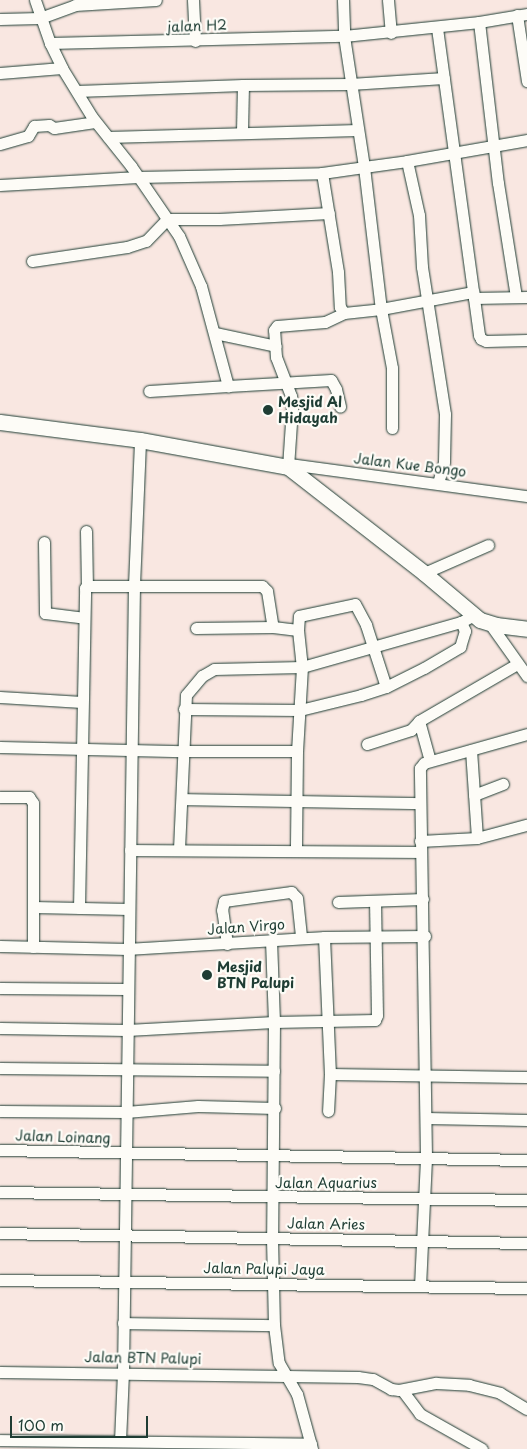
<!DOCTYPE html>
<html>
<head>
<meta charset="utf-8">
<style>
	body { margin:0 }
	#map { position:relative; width:527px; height:1449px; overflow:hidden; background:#f9e7e1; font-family:"Playpen Sans",sans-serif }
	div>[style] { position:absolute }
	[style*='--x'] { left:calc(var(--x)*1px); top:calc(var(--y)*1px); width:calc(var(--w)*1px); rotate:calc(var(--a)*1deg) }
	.roads { filter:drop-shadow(0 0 1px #1f3d34) drop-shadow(0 0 1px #1f3d34) }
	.minor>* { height:11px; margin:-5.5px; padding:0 5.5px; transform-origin:5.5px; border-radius:5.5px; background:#fdfcf7 }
	.secondary>* { height:15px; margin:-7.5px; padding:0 7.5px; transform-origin:7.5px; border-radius:7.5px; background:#fdfcf7 }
	.dots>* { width:14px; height:14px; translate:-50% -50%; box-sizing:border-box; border:2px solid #fdfcf7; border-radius:50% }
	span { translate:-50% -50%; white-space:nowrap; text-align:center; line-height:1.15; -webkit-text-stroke:4.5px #fdfcf7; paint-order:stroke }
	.street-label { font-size:14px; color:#1f3d34 }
	.poi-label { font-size:14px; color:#1f3d34; font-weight:700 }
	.left { translate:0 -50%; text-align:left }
	.scale { position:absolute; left:10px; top:1416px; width:138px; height:22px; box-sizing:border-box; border:2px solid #1f3d34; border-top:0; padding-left:6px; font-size:15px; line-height:18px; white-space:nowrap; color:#1f3d34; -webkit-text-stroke:4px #fdfcf7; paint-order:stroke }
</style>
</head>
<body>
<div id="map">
	<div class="roads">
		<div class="minor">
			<i style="--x:35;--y:0;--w:46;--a:70.8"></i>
			<i style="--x:50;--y:43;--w:28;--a:64"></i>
			<i style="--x:62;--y:68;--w:57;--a:58.5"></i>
			<i style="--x:92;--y:117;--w:63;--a:51.5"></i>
			<i style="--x:131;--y:166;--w:85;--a:55.6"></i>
			<i style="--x:179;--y:236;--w:55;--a:66.3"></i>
			<i style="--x:201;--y:286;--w:104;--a:74.9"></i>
			<i style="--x:228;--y:386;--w:79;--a:176.4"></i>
			<i style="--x:193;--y:0;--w:41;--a:87.2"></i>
			<i style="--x:343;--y:0;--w:36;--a:88"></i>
			<i style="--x:344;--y:36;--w:133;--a:81.3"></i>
			<i style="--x:364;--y:167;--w:43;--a:-7.9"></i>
			<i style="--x:407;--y:161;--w:55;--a:77.5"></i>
			<i style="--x:419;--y:215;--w:52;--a:86.7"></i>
			<i style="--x:422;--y:267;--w:149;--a:81.1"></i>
			<i style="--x:445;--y:414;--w:48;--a:91.2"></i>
			<i style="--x:444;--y:462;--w:22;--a:106"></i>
			<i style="--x:388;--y:0;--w:33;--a:85"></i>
			<i style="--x:517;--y:15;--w:67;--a:81.4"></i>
			<i style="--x:0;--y:19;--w:40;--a:-1.4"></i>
			<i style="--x:40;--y:18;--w:37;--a:-20"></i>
			<i style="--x:75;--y:5;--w:81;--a:-3.5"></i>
			<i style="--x:479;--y:22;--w:162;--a:83.3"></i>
			<i style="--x:498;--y:183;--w:115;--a:81"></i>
			<i style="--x:437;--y:28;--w:310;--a:82.2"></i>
			<i style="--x:479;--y:335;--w:4;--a:63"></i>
			<i style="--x:481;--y:339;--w:5;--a:22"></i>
			<i style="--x:486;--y:341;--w:41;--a:-1.4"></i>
			<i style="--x:50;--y:43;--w:294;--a:-1.4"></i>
			<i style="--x:344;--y:36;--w:136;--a:-5.9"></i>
			<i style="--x:479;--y:22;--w:49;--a:-9.5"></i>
			<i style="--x:0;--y:73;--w:62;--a:-4.6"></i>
			<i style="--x:77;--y:91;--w:166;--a:-2.1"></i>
			<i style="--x:243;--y:85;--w:107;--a:-0.5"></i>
			<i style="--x:350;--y:84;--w:94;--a:-3.7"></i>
			<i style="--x:242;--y:132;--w:47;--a:-88.8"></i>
			<i style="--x:108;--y:137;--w:250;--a:-1.6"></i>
			<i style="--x:0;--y:144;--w:29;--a:-16"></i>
			<i style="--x:28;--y:136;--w:12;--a:-59"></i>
			<i style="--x:34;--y:126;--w:15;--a:-4"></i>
			<i style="--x:49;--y:125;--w:6;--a:31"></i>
			<i style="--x:54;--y:128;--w:41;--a:-8.3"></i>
			<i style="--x:407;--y:161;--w:122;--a:-9.9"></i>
			<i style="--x:322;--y:173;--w:100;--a:80.8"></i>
			<i style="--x:338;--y:272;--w:35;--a:87"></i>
			<i style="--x:340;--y:307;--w:7;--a:56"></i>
			<i style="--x:0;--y:185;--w:138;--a:-3.3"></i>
			<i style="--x:138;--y:177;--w:184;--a:-1.2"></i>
			<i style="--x:322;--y:173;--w:42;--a:-8.1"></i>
			<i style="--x:364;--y:167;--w:143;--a:83.2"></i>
			<i style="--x:381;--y:309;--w:60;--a:79.4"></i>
			<i style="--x:392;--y:368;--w:60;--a:90"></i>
			<i style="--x:32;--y:261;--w:96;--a:-8.4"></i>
			<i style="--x:127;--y:247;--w:20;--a:-18"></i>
			<i style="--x:146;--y:241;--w:30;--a:-46"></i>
			<i style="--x:167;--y:219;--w:52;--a:0"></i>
			<i style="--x:219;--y:219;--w:110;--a:-3.1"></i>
			<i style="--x:474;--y:298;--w:53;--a:-1.1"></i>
			<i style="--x:215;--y:333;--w:62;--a:12"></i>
			<i style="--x:228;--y:386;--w:103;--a:-3.3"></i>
			<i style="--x:331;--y:380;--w:10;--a:61"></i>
			<i style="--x:336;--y:389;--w:18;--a:77"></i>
			<i style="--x:289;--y:464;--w:240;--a:7.7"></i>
			<i style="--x:288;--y:467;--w:58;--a:-86.1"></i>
			<i style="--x:292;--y:409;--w:13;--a:-94"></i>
			<i style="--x:291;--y:396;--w:42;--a:-111"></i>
			<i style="--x:276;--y:357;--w:27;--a:-94"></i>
			<i style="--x:274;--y:330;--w:5;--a:-53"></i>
			<i style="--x:277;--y:326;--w:48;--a:-4.8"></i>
			<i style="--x:325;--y:322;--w:21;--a:-25"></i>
			<i style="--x:344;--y:313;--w:37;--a:-6"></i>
			<i style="--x:381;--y:309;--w:94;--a:-10.5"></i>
			<i style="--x:86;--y:531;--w:55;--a:89"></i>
			<i style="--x:44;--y:542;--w:71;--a:89.2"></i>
			<i style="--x:45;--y:613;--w:38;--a:7"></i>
			<i style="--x:424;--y:573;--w:70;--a:-23.6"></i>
			<i style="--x:490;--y:624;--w:64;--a:54.6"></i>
			<i style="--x:196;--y:628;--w:77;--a:-0.7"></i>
			<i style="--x:273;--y:627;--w:25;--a:7"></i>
			<i style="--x:298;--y:630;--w:37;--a:84"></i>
			<i style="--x:302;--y:667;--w:84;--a:93.4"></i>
			<i style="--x:297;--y:751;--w:100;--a:90.6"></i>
			<i style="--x:298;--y:630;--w:14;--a:-86"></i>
			<i style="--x:299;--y:616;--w:57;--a:-12.1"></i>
			<i style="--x:355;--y:604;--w:24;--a:62"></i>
			<i style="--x:366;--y:625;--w:65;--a:72.1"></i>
			<i style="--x:0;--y:697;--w:82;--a:3.5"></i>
			<i style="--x:184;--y:709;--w:116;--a:0.5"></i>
			<i style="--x:300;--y:710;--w:63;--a:-13.8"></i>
			<i style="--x:361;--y:695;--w:26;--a:-18"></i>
			<i style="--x:386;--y:687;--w:42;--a:-26.6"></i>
			<i style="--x:424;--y:668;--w:42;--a:-30.3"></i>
			<i style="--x:460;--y:647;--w:17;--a:-73"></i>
			<i style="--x:465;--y:631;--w:10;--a:-114"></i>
			<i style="--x:419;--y:721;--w:113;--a:-30.2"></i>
			<i style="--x:367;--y:744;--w:46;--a:-17.7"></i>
			<i style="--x:411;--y:730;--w:12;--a:-48"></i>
			<i style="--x:419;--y:721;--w:41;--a:74.6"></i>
			<i style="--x:0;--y:747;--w:183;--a:1.3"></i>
			<i style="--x:183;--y:751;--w:114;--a:0"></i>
			<i style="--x:474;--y:795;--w:31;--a:-21"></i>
			<i style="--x:0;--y:797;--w:29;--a:0"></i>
			<i style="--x:29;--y:797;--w:7;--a:56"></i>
			<i style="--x:33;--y:803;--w:144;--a:90"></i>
			<i style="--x:182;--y:799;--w:238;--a:1"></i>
			<i style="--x:477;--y:838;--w:51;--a:-14.9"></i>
			<i style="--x:420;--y:841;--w:57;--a:-3"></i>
			<i style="--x:477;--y:838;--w:88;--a:-93.9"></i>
			<i style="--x:179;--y:849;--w:154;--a:-87.4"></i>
			<i style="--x:186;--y:695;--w:25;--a:-50"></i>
			<i style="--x:202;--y:676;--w:14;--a:-30"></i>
			<i style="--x:214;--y:669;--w:88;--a:-1.3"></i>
			<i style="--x:302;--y:667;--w:165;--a:-15.8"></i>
			<i style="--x:461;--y:622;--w:15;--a:-28"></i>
			<i style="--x:130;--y:850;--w:290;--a:0.4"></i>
			<i style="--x:338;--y:902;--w:85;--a:-2"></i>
			<i style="--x:33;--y:907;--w:96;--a:1.2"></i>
			<i style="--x:79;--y:908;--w:320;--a:-88.9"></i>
			<i style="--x:85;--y:588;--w:3;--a:-45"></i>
			<i style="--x:87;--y:586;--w:175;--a:0"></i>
			<i style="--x:262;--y:586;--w:7;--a:45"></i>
			<i style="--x:267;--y:591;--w:36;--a:81"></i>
			<i style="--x:324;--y:937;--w:101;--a:-0.6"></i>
			<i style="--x:271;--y:940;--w:82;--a:87.9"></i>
			<i style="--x:274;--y:1022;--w:216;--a:90.5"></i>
			<i style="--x:272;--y:1238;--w:87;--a:88.7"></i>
			<i style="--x:274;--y:1325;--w:38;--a:83"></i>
			<i style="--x:279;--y:1363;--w:36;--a:60"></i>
			<i style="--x:297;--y:1394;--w:57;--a:74.7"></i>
			<i style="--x:227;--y:944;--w:34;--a:-98"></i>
			<i style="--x:222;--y:910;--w:9;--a:-77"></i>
			<i style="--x:224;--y:901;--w:68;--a:-7.7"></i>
			<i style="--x:291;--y:892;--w:8;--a:45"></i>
			<i style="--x:297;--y:898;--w:39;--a:84"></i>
			<i style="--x:0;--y:946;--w:128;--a:1.3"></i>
			<i style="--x:128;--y:949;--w:196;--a:-3.5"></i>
			<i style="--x:324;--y:937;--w:137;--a:87.5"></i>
			<i style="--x:330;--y:1074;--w:37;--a:93"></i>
			<i style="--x:0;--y:988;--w:127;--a:0.5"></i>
			<i style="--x:0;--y:1028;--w:127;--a:0.9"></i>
			<i style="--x:127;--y:1030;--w:147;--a:-3.1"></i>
			<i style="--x:274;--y:1022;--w:101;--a:-1.1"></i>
			<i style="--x:375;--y:1020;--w:5;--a:-68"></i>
			<i style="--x:377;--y:1015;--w:114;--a:-91"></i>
			<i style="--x:0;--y:1068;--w:274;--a:0.6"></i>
			<i style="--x:330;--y:1074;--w:197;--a:0.9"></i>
			<i style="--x:0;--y:1111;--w:126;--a:0.5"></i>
			<i style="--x:126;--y:1112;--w:72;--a:-4.8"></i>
			<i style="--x:198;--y:1106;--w:77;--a:1.5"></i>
			<i style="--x:426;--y:1118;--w:101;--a:1.1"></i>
			<i style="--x:0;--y:1150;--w:527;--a:1.09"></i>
			<i style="--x:0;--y:1192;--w:527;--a:0.87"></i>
			<i style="--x:0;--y:1233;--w:527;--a:1.09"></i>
			<i style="--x:0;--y:1280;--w:527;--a:0.87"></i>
			<i style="--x:420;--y:1286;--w:129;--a:-87.3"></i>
			<i style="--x:426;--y:1157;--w:389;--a:-90.9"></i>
			<i style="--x:420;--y:768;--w:6;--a:-51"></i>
			<i style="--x:424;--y:763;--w:107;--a:-15.7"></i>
			<i style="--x:123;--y:1323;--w:151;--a:0.8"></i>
			<i style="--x:0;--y:1372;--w:358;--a:0.8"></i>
			<i style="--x:358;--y:1377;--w:15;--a:8"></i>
			<i style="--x:373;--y:1379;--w:21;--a:29"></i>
			<i style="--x:391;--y:1389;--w:8;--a:7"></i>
			<i style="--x:399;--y:1390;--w:38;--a:-11"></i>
			<i style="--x:436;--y:1383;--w:33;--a:3"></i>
			<i style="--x:469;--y:1385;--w:32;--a:14"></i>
			<i style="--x:500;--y:1393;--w:31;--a:31"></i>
			<i style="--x:402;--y:1390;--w:30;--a:53"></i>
			<i style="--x:420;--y:1414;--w:71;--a:29.4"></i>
			<i style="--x:0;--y:1440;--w:311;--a:0.7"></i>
			<i style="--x:120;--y:1441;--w:69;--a:-87.5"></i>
			<i style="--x:123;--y:1372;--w:787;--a:-89.2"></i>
			<i style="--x:134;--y:585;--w:145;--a:-87.6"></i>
		</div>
		<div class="secondary">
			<i style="--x:0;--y:422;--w:141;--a:7.3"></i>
			<i style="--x:140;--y:440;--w:150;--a:10.3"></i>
			<i style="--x:288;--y:467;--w:172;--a:37.9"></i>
			<i style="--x:424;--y:573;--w:73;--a:40"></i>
			<i style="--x:480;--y:620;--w:17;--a:17"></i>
			<i style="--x:496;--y:625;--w:31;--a:7"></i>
		</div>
	</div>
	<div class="dots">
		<i style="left:268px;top:410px;background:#1f3d34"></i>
		<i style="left:207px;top:975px;background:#1f3d34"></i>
	</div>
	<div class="street-label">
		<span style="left:197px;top:26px;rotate:-2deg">jalan H2</span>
		<span style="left:410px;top:465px;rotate:7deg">Jalan Kue Bongo</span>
		<span style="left:246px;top:927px;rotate:-4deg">Jalan Virgo</span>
		<span style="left:63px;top:1137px;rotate:2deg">Jalan Loinang</span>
		<span style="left:326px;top:1183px">Jalan Aquarius</span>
		<span style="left:326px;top:1224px;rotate:1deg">Jalan Aries</span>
		<span style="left:264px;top:1269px;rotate:1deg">Jalan Palupi Jaya</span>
		<span style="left:143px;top:1358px;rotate:1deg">Jalan BTN Palupi</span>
	</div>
	<div class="poi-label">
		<span class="left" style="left:278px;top:410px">Mesjid Al<br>Hidayah</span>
		<span class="left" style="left:217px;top:975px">Mesjid<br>BTN Palupi</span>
	</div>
	<div class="scale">100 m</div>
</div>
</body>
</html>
